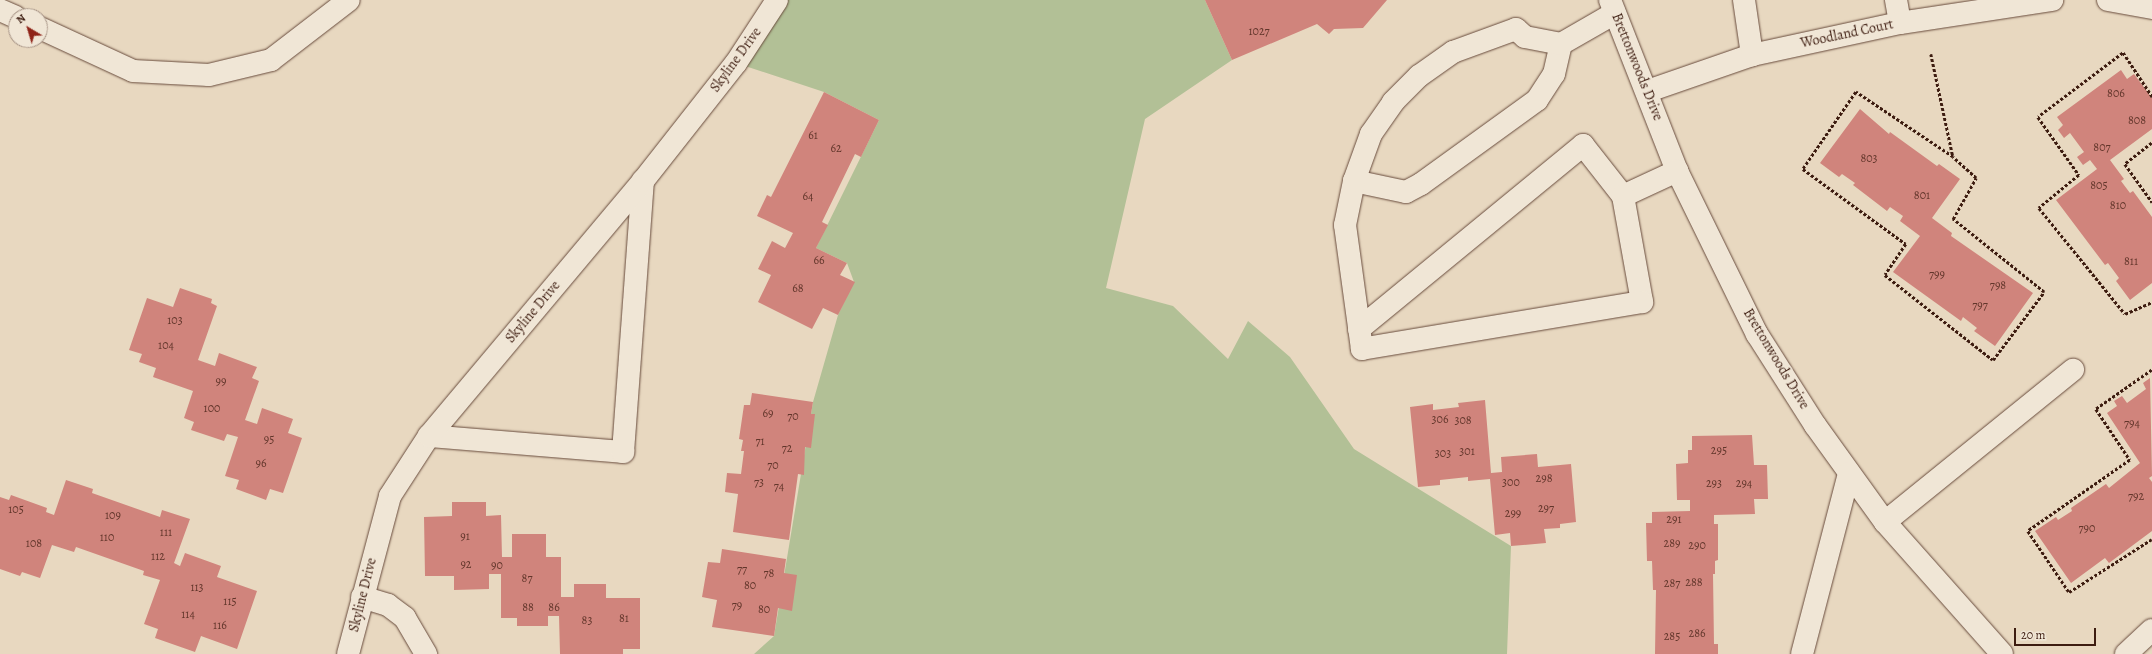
<!DOCTYPE html>
<html>
<head>
<meta charset="utf-8">
<style>
	body { margin:0 }
	#map { position:relative; width:2152px; height:654px; overflow:hidden; background:#e8d8c0; font-family:Alegreya,serif }
	div>[style] { position:absolute }
	[style*='--x'] { left:calc(var(--x)*1px); top:calc(var(--y)*1px); width:calc(var(--w)*1px); rotate:calc(var(--a)*1deg) }
	.green>* { inset:0; background:#b2c096 }
	.building>* { inset:0; background:#d0847c }
	.path>* { height:2.5px; margin-top:-1.25px; transform-origin:0; background:repeating-linear-gradient(90deg,#3d1c10 0 3px,transparent 0 5px) }
	.roads { filter:drop-shadow(0 0 1px #684b3c) drop-shadow(0 0 1px #684b3c) }
	.minor>* { height:22px; margin:-11px; padding:0 11px; transform-origin:11px; border-radius:11px; background:#f0e6d6 }
	span { translate:-50% -50%; white-space:nowrap; text-align:center; line-height:1.15; -webkit-text-stroke:3px #f0e6d6; paint-order:stroke }
	.number-label { font-size:12px; color:#62362b }
	.number-label span { -webkit-text-stroke-width:0 }
	.street-label { font-size:14px; color:#3d1c10 }
	.north { position:absolute; left:8px; top:8px; width:40px; height:40px; box-sizing:border-box; background:#f0e6d6; border:1px solid #a89587; border-radius:50%; rotate:322deg; font-size:11px; font-weight:700; line-height:16px; text-align:center; color:#3d1c10 }
	.north::after { content:''; display:block; margin:auto; width:14px; height:18px; background:#8f2418; clip-path:polygon(50% 0,100% 100%,50% 72%,0 100%) }
	.scale { position:absolute; left:2014px; top:628px; width:82px; height:18px; box-sizing:border-box; border:2px solid #3d1c10; border-top:0; padding-left:5px; font-size:12px; line-height:14px; white-space:nowrap; color:#3d1c10; -webkit-text-stroke:3px #f0e6d6; paint-order:stroke }
</style>
</head>
<body>
<div id="map">
	<div class="green">
		<i style="clip-path:polygon(777px 0,1205px 0,1232px 60px,1145px 119px,1106px 288px,1173px 306px,1228px 359px,1248px 321px,1290px 357px,1354px 449px,1511px 546px,1507px 654px,754px 654px,774px 636px,813px 402px,838px 315px,854px 282px,847px 263px,816px 248px,879px 120px,824px 92px,736px 63px)"></i>
	</div>
	<div class="building">
		<i style="clip-path:polygon(1205px 0,1387px 0,1363px 28px,1334px 29px,1329px 34px,1317px 24px,1232px 60px)"></i>
		<i style="clip-path:polygon(2121px 70px,2127px 79px,2134px 74px,2152px 98px,2152px 129px,2110px 160px,2124px 179px,2121px 181px,2130px 193px,2133px 191px,2152px 217px,2152px 283px,2130px 300px,2116px 281px,2119px 278px,2108px 263px,2105px 265px,2056px 200px,2097px 169px,2090px 160px,2083px 165px,2077px 157px,2084px 152px,2070px 133px,2064px 138px,2058px 130px,2063px 125px,2057px 117px)"></i>
		<i style="clip-path:polygon(824px 92px,879px 120px,861px 157px,855px 154px,822px 222px,828px 225px,816px 248px,847px 263px,840px 275px,855px 282px,838px 315px,823px 308px,812px 329px,758px 302px,771px 275px,758px 269px,772px 241px,785px 248px,793px 233px,757px 216px,767px 195px,771px 197px)"></i>
		<i style="clip-path:polygon(1860px 109px,1889px 134px,1890px 132px,1937px 166px,1939px 164px,1960px 179px,1932px 218px,1952px 233px,1951px 236px,2033px 293px,1995px 346px,1974px 331px,1977px 328px,1963px 317px,1961px 321px,1893px 272px,1920px 236px,1900px 221px,1903px 216px,1890px 207px,1887px 211px,1853px 185px,1855px 183px,1842px 174px,1839px 177px,1820px 163px)"></i>
		<i style="clip-path:polygon(180px 288px,212px 299px,211px 303px,217px 306px,198px 360px,215px 366px,219px 353px,257px 367px,252px 378px,259px 381px,245px 420px,257px 424px,262px 408px,293px 419px,288px 433px,302px 438px,283px 493px,270px 489px,266px 500px,236px 489px,239px 480px,225px 476px,238px 437px,227px 434px,224px 441px,191px 430px,194px 422px,184px 418px,193px 391px,153px 377px,156px 368px,139px 362px,142px 354px,129px 350px,147px 298px,173px 307px)"></i>
		<i style="clip-path:polygon(2150px 378px,2152px 476px,2149px 478px,2152px 482px,2152px 531px,2109px 563px,2105px 558px,2071px 583px,2035px 531px,2056px 517px,2058px 520px,2072px 511px,2071px 508px,2106px 484px,2109px 488px,2140px 463px,2107px 413px,2117px 406px,2114px 401px,2122px 396px,2127px 403px,2146px 389px,2143px 383px)"></i>
		<i style="clip-path:polygon(752px 393px,813px 402px,811px 414px,815px 414px,811px 448px,805px 447px,804px 475px,798px 474px,789px 540px,733px 532px,738px 494px,725px 492px,727px 473px,741px 474px,744px 451px,741px 451px,743px 440px,739px 439px,744px 405px,750px 405px)"></i>
		<i style="clip-path:polygon(1485px 400px,1491px 473px,1502px 472px,1501px 457px,1537px 454px,1538px 467px,1571px 464px,1576px 522px,1560px 524px,1560px 528px,1544px 529px,1546px 543px,1511px 546px,1510px 533px,1495px 535px,1490px 479px,1468px 481px,1468px 477px,1440px 480px,1440px 485px,1418px 487px,1410px 407px,1433px 404px,1433px 410px,1459px 407px,1458px 403px)"></i>
		<i style="clip-path:polygon(1752px 435px,1754px 465px,1767px 465px,1768px 499px,1754px 499px,1755px 514px,1714px 515px,1714px 524px,1718px 524px,1718px 560px,1715px 561px,1715px 574px,1713px 574px,1714px 644px,1718px 644px,1718px 654px,1655px 654px,1656px 590px,1653px 590px,1652px 561px,1647px 561px,1646px 523px,1652px 523px,1652px 512px,1690px 511px,1690px 500px,1677px 500px,1676px 464px,1688px 463px,1688px 450px,1692px 450px,1692px 436px)"></i>
		<i style="clip-path:polygon(66px 480px,93px 489px,92px 493px,160px 517px,162px 510px,190px 519px,174px 563px,180px 566px,185px 553px,221px 566px,217px 577px,257px 591px,237px 649px,201px 636px,195px 652px,155px 638px,158px 629px,144px 624px,160px 580px,143px 575px,144px 571px,76px 547px,74px 552px,52px 545px,40px 578px,22px 572px,20px 576px,0 569px,0 497px,9px 500px,11px 495px,47px 508px,46px 512px,54px 515px)"></i>
		<i style="clip-path:polygon(452px 502px,486px 502px,486px 516px,501px 515px,502px 557px,512px 557px,512px 534px,546px 534px,546px 557px,561px 557px,561px 597px,574px 597px,574px 584px,606px 584px,606px 598px,640px 598px,640px 649px,623px 649px,623px 654px,560px 654px,559px 616px,548px 616px,548px 626px,517px 626px,517px 618px,501px 618px,501px 574px,489px 574px,489px 589px,454px 590px,454px 576px,425px 576px,424px 517px,452px 516px)"></i>
		<i style="clip-path:polygon(722px 549px,786px 559px,784px 573px,797px 575px,792px 611px,778px 608px,774px 636px,712px 627px,717px 600px,702px 597px,708px 562px,720px 563px)"></i>
	</div>
	<div class="path">
		<i style="--x:1931;--y:54;--w:105;--a:77.9"></i>
		<i style="--x:1953;--y:157;--w:117;--a:-146.2"></i>
		<i style="--x:1856;--y:92;--w:93;--a:124.5"></i>
		<i style="--x:1803;--y:169;--w:127;--a:36.1"></i>
		<i style="--x:1906;--y:244;--w:37;--a:124"></i>
		<i style="--x:1885;--y:275;--w:137;--a:38.2"></i>
		<i style="--x:1993;--y:360;--w:85;--a:-53.1"></i>
		<i style="--x:2044;--y:292;--w:117;--a:-141.3"></i>
		<i style="--x:1953;--y:219;--w:47;--a:-60.7"></i>
		<i style="--x:1976;--y:178;--w:31;--a:-138"></i>
		<i style="--x:2152;--y:97;--w:53;--a:-123.4"></i>
		<i style="--x:2123;--y:53;--w:106;--a:143"></i>
		<i style="--x:2038;--y:117;--w:71;--a:54.7"></i>
		<i style="--x:2079;--y:175;--w:52;--a:140.5"></i>
		<i style="--x:2039;--y:208;--w:136;--a:50.9"></i>
		<i style="--x:2125;--y:314;--w:30;--a:-24"></i>
		<i style="--x:2152;--y:143;--w:34;--a:142"></i>
		<i style="--x:2125;--y:164;--w:47;--a:54.6"></i>
		<i style="--x:2152;--y:370;--w:68;--a:145.1"></i>
		<i style="--x:2096;--y:409;--w:61;--a:56.3"></i>
		<i style="--x:2130;--y:460;--w:124;--a:145.2"></i>
		<i style="--x:2028;--y:531;--w:73;--a:56.1"></i>
		<i style="--x:2069;--y:592;--w:98;--a:-32.6"></i>
	</div>
	<div class="roads">
		<div class="minor">
			<i style="--x:1610;--y:0;--w:184;--a:68.6"></i>
			<i style="--x:1677;--y:171;--w:182;--a:63.9"></i>
			<i style="--x:1757;--y:334;--w:108;--a:57.5"></i>
			<i style="--x:1815;--y:425;--w:120;--a:54.2"></i>
			<i style="--x:1885;--y:522;--w:176;--a:48.4"></i>
			<i style="--x:1744;--y:0;--w:56;--a:81.7"></i>
			<i style="--x:1896;--y:0;--w:23;--a:80"></i>
			<i style="--x:2108;--y:0;--w:45;--a:10.3"></i>
			<i style="--x:0;--y:10;--w:17;--a:24"></i>
			<i style="--x:40;--y:28;--w:102;--a:24.8"></i>
			<i style="--x:133;--y:71;--w:76;--a:3"></i>
			<i style="--x:209;--y:75;--w:64;--a:-13.6"></i>
			<i style="--x:271;--y:60;--w:98;--a:-37.6"></i>
			<i style="--x:1648;--y:91;--w:110;--a:-19.1"></i>
			<i style="--x:1752;--y:55;--w:151;--a:-12.2"></i>
			<i style="--x:1900;--y:23;--w:154;--a:-8.6"></i>
			<i style="--x:1354;--y:181;--w:53;--a:11.9"></i>
			<i style="--x:1406;--y:192;--w:17;--a:-28"></i>
			<i style="--x:1421;--y:184;--w:143;--a:-35.9"></i>
			<i style="--x:1537;--y:100;--w:31;--a:-57"></i>
			<i style="--x:1554;--y:74;--w:31;--a:-77"></i>
			<i style="--x:1561;--y:44;--w:62;--a:-29.9"></i>
			<i style="--x:1623;--y:196;--w:60;--a:-24.8"></i>
			<i style="--x:1359;--y:329;--w:290;--a:-39.4"></i>
			<i style="--x:1583;--y:145;--w:65;--a:51.9"></i>
			<i style="--x:1623;--y:196;--w:108;--a:79.8"></i>
			<i style="--x:1642;--y:302;--w:284;--a:170.5"></i>
			<i style="--x:1362;--y:349;--w:125;--a:-97.8"></i>
			<i style="--x:1345;--y:225;--w:45;--a:-78.4"></i>
			<i style="--x:1354;--y:181;--w:50;--a:-70.1"></i>
			<i style="--x:1371;--y:134;--w:39;--a:-55"></i>
			<i style="--x:1393;--y:102;--w:37;--a:-45"></i>
			<i style="--x:1419;--y:76;--w:42;--a:-35.2"></i>
			<i style="--x:1453;--y:52;--w:67;--a:-20.1"></i>
			<i style="--x:1516;--y:29;--w:12;--a:42"></i>
			<i style="--x:1525;--y:37;--w:37;--a:11"></i>
			<i style="--x:429;--y:436;--w:195;--a:4.7"></i>
			<i style="--x:623;--y:452;--w:272;--a:-85.8"></i>
			<i style="--x:1885;--y:522;--w:242;--a:-39"></i>
			<i style="--x:362;--y:597;--w:27;--a:17"></i>
			<i style="--x:388;--y:605;--w:21;--a:37"></i>
			<i style="--x:405;--y:618;--w:42;--a:59.7"></i>
			<i style="--x:348;--y:654;--w:163;--a:-75.1"></i>
			<i style="--x:390;--y:496;--w:72;--a:-57"></i>
			<i style="--x:429;--y:436;--w:333;--a:-50"></i>
			<i style="--x:643;--y:181;--w:150;--a:-51.8"></i>
			<i style="--x:736;--y:63;--w:75;--a:-56.9"></i>
			<i style="--x:1802;--y:654;--w:187;--a:-75.4"></i>
			<i style="--x:2126;--y:654;--w:35;--a:-43"></i>
		</div>
	</div>
	<div class="number-label">
		<span style="left:1259px;top:32px">1027</span>
		<span style="left:2116px;top:94px">806</span>
		<span style="left:2137px;top:121px">808</span>
		<span style="left:813px;top:136px">61</span>
		<span style="left:2102px;top:148px">807</span>
		<span style="left:836px;top:149px">62</span>
		<span style="left:1869px;top:159px">803</span>
		<span style="left:2099px;top:186px">805</span>
		<span style="left:1922px;top:196px">801</span>
		<span style="left:808px;top:197px">64</span>
		<span style="left:2118px;top:206px">810</span>
		<span style="left:819px;top:261px">66</span>
		<span style="left:2131px;top:262px">811</span>
		<span style="left:1937px;top:275px">799</span>
		<span style="left:1998px;top:286px">798</span>
		<span style="left:798px;top:289px">68</span>
		<span style="left:1980px;top:306px">797</span>
		<span style="left:175px;top:321px">103</span>
		<span style="left:166px;top:346px">104</span>
		<span style="left:221px;top:382px">99</span>
		<span style="left:212px;top:409px">100</span>
		<span style="left:768px;top:414px">69</span>
		<span style="left:793px;top:417px">70</span>
		<span style="left:1440px;top:420px">306</span>
		<span style="left:1463px;top:421px">308</span>
		<span style="left:2132px;top:424px">794</span>
		<span style="left:269px;top:440px">95</span>
		<span style="left:760px;top:442px">71</span>
		<span style="left:787px;top:449px">72</span>
		<span style="left:1719px;top:451px">295</span>
		<span style="left:1467px;top:452px">301</span>
		<span style="left:1443px;top:454px">303</span>
		<span style="left:261px;top:464px">96</span>
		<span style="left:773px;top:466px">70</span>
		<span style="left:1544px;top:479px">298</span>
		<span style="left:759px;top:483px">73</span>
		<span style="left:1511px;top:483px">300</span>
		<span style="left:1714px;top:484px">293</span>
		<span style="left:1744px;top:484px">294</span>
		<span style="left:779px;top:487px">74</span>
		<span style="left:2136px;top:497px">792</span>
		<span style="left:1546px;top:509px">297</span>
		<span style="left:16px;top:510px">105</span>
		<span style="left:1513px;top:514px">299</span>
		<span style="left:113px;top:516px">109</span>
		<span style="left:1674px;top:520px">291</span>
		<span style="left:2087px;top:529px">790</span>
		<span style="left:166px;top:533px">111</span>
		<span style="left:465px;top:537px">91</span>
		<span style="left:107px;top:538px">110</span>
		<span style="left:34px;top:544px">108</span>
		<span style="left:1672px;top:544px">289</span>
		<span style="left:1697px;top:546px">290</span>
		<span style="left:158px;top:557px">112</span>
		<span style="left:466px;top:565px">92</span>
		<span style="left:497px;top:566px">90</span>
		<span style="left:742px;top:570px">77</span>
		<span style="left:769px;top:574px">78</span>
		<span style="left:527px;top:579px">87</span>
		<span style="left:1694px;top:583px">288</span>
		<span style="left:1672px;top:584px">287</span>
		<span style="left:750px;top:586px">80</span>
		<span style="left:197px;top:588px">113</span>
		<span style="left:230px;top:602px">115</span>
		<span style="left:737px;top:606px">79</span>
		<span style="left:528px;top:608px">88</span>
		<span style="left:554px;top:608px">86</span>
		<span style="left:764px;top:610px">80</span>
		<span style="left:188px;top:615px">114</span>
		<span style="left:624px;top:619px">81</span>
		<span style="left:587px;top:621px">83</span>
		<span style="left:220px;top:626px">116</span>
		<span style="left:1697px;top:634px">286</span>
		<span style="left:1672px;top:637px">285</span>
	</div>
	<div class="street-label">
		<span style="left:1847px;top:34px;rotate:-12deg">Woodland Court</span>
		<span style="left:736px;top:60px;rotate:-54deg">Skyline Drive</span>
		<span style="left:1637px;top:67px;rotate:68deg">Brettonwoods Drive</span>
		<span style="left:533px;top:312px;rotate:-50deg">Skyline Drive</span>
		<span style="left:1776px;top:359px;rotate:59deg">Brettonwoods Drive</span>
		<span style="left:363px;top:595px;rotate:-76deg">Skyline Drive</span>
	</div>
	<div class="north">N</div>
	<div class="scale">20 m</div>
</div>
</body>
</html>
